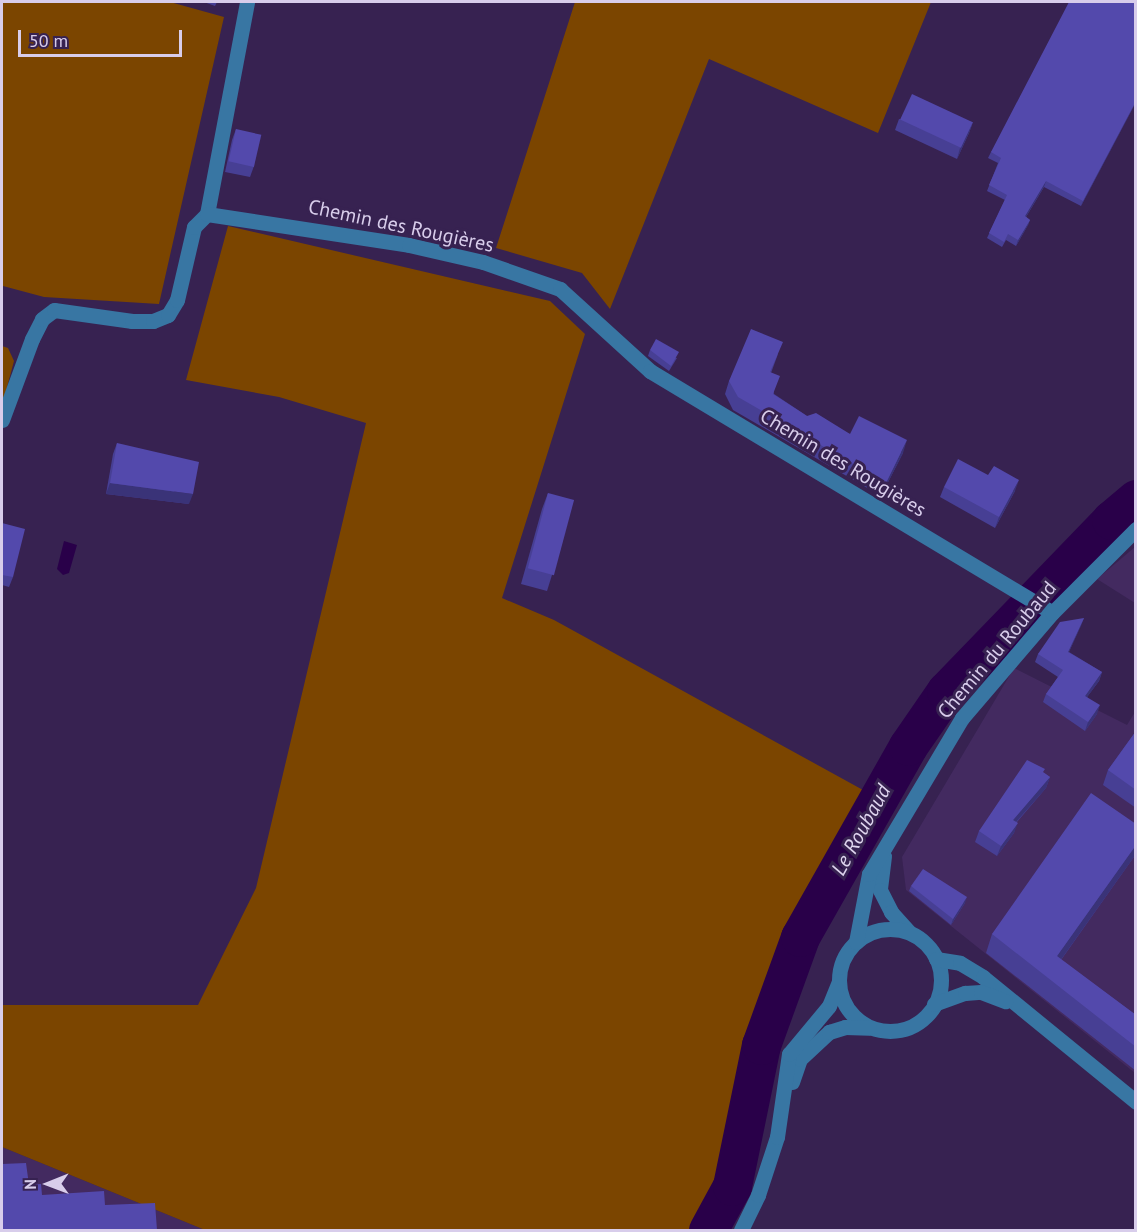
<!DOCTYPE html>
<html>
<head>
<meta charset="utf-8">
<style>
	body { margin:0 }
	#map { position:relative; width:1137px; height:1232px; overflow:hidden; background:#372251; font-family:"PT Sans",sans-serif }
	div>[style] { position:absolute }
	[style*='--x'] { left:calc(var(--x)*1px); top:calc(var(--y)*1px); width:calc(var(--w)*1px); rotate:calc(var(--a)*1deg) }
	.built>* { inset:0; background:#432a60 }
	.green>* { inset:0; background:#7b4500 }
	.water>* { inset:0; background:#290049 }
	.river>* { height:39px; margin:-19.5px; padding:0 19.5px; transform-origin:19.5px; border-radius:19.5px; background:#290049 }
	.minor>* { height:15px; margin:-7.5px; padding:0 7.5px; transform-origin:7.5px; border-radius:7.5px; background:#3876a3 }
	.minor>.ring { margin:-7.5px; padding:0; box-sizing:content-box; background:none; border:15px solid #3876a3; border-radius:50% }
	.wall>* { inset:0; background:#473f94 }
	.shaded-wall>* { inset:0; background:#3a3378 }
	.building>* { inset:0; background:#5349ac; transform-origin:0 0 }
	span { translate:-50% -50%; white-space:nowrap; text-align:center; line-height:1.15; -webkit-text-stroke:6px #372251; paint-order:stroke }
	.street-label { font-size:20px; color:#d8cdeb }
	.water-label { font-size:21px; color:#ded4ee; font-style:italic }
	.frame { position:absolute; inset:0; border:3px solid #d8cdeb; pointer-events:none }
	.north { position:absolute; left:18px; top:1154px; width:60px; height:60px; -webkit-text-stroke:4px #372251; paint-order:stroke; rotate:269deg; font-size:16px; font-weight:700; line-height:24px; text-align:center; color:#d8cdeb }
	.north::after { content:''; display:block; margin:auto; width:21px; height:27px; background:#d8cdeb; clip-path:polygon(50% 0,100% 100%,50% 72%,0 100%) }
	.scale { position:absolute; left:18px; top:30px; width:164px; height:27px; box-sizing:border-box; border:3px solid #d8cdeb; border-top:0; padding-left:8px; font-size:18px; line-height:21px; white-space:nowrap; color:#d8cdeb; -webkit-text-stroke:4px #372251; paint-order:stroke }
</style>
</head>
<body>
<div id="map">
	<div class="built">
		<i style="clip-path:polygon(1135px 547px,1135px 603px,1097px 579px)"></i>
		<i style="clip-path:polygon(1014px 668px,1127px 725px,1135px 712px,1135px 1073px,906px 890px,902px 857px)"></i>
		<i style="clip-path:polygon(2px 1147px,205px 1230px,2px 1230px)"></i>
	</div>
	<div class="green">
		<i style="clip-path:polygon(2px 2px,170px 2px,224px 17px,159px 304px,44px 297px,3px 286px,2px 290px)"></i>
		<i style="clip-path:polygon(575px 2px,931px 2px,878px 133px,709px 59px,610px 309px,582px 273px,496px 248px)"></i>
		<i style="clip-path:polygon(228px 226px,550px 301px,585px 334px,502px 598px,554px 620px,863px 790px,782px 944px,753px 1049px,726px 1174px,702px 1217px,689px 1230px,205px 1230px,2px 1147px,2px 1005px,198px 1005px,256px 888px,366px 423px,279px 397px,186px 380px)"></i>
		<i style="clip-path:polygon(2px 346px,8px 348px,14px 361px,2px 406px)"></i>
	</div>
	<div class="water">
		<i style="clip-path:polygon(64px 541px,77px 545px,69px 573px,63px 575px,57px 569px)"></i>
	</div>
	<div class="river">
		<i style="--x:708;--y:1230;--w:50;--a:-61.4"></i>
		<i style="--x:732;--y:1186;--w:144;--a:-78.4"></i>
		<i style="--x:761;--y:1045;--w:115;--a:-70.1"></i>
		<i style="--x:800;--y:937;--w:219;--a:-60.5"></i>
		<i style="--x:908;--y:746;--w:67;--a:-55.4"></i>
		<i style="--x:946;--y:691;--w:238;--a:-46"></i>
		<i style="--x:1111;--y:520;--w:33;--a:-40"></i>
	</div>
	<div class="minor">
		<i style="--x:207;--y:214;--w:216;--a:-79.3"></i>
		<i style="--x:2;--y:420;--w:86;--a:-69.7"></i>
		<i style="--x:32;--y:339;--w:22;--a:-63"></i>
		<i style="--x:42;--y:319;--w:15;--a:-37"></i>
		<i style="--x:54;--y:310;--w:79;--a:8"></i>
		<i style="--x:132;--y:321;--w:21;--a:0"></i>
		<i style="--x:153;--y:321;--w:16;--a:-22"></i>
		<i style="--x:168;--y:315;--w:17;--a:-59"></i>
		<i style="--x:177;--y:300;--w:75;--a:-76.9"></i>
		<i style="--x:194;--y:227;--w:18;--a:-45"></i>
		<i style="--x:207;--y:214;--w:204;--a:8.7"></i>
		<i style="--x:409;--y:245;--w:76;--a:12.9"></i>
		<i style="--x:483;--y:262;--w:82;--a:19.3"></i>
		<i style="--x:560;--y:289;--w:122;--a:42.3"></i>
		<i style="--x:650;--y:371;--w:469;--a:31"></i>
		<i style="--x:884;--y:856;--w:34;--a:97"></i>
		<i style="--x:880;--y:890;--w:25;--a:63"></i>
		<i style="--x:891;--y:912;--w:27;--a:48"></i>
		<i class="ring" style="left:839px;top:929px;width:87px;height:87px"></i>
		<i style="--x:856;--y:942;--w:69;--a:-79.2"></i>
		<i style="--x:869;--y:874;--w:182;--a:-59.2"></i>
		<i style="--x:962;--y:718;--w:138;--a:-49.4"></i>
		<i style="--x:1052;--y:613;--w:119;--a:-45"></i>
		<i style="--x:936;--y:959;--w:24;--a:9"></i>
		<i style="--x:960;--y:963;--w:27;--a:31"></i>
		<i style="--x:983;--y:977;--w:198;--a:39.2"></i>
		<i style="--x:934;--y:1004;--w:33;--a:-20"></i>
		<i style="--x:965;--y:993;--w:16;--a:-4"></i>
		<i style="--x:981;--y:992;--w:26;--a:21"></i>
		<i style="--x:792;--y:1082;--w:24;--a:-71"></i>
		<i style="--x:800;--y:1059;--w:40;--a:-43"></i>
		<i style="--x:829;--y:1032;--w:17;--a:-17"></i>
		<i style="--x:845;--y:1027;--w:24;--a:2"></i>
		<i style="--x:741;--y:1230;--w:39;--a:-64"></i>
		<i style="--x:758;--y:1195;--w:61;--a:-71.9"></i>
		<i style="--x:777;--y:1137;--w:84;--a:-81.8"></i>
		<i style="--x:789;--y:1054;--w:62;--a:-50.2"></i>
		<i style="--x:829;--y:1006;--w:27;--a:-68"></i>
	</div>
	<div class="wall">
		<i style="clip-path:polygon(204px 2px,217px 2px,215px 6px)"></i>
		<i style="clip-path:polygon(1136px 2px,1136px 102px,1081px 206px,1044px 187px,1026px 217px,1030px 220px,1028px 225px,1016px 246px,1006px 240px,1002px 247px,987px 238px,1005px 200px,987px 191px,998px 163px,988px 158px,991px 152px)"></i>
		<i style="clip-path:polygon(899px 119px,973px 122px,969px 133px,957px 159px,895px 130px)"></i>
		<i style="clip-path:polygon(236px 129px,254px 166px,250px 177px,225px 172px,232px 140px)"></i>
		<i style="clip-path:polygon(650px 350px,677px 358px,669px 371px,648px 356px)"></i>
		<i style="clip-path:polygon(778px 354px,771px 373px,774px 394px,807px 416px,850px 434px,903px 453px,881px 496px,733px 410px,725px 394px,729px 381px)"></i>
		<i style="clip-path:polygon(117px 443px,189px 504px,106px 494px,113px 454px)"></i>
		<i style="clip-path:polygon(944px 487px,1015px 491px,995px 528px,940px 497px)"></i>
		<i style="clip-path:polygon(548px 493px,552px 575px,547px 591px,521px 584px,542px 509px)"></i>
		<i style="clip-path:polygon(2px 523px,13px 577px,9px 587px,2px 585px)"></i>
		<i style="clip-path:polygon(1084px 618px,1069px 652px,1102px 672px,1099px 681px,1087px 697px,1097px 714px,1085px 731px,1043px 702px,1046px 694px,1058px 677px,1035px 662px,1038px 654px)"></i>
		<i style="clip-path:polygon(1136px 731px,1136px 808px,1103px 785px,1108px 770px)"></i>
		<i style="clip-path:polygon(1044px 773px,1050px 777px,1046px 788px,1017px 822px,1014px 833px,997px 856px,975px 842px,979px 831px)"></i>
		<i style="clip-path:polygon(1136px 824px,1136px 854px,1061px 960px,1136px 1015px,1136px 1071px,986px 953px,992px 934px)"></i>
		<i style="clip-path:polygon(911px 886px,965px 903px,951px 925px,909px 891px)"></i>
	</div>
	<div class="shaded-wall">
		<i style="clip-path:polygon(1136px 101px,1136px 102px,1081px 206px,1083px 201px)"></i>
		<i style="clip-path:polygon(973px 122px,969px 133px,957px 159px,960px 148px)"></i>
		<i style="clip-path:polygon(1046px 181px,1044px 187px,1023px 222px,1025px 216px)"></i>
		<i style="clip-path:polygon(1030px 220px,1028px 225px,1016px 246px,1018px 240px)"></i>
		<i style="clip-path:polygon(907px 440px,903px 453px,881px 496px,886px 483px)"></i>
		<i style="clip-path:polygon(1019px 480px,1015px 491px,995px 528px,999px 517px)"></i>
		<i style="clip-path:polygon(110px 483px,193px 494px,189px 504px,106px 494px)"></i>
		<i style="clip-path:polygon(1084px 618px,1081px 626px,1065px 660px,1068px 652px)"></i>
		<i style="clip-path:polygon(1102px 672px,1099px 681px,1082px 704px,1085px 696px)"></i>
		<i style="clip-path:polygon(1100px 705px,1097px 714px,1085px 731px,1088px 722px)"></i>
		<i style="clip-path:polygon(1050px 777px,1046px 788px,1009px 830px,1013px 820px)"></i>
		<i style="clip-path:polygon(1018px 823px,1014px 833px,997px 856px,1001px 846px)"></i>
		<i style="clip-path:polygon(1136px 845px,1136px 854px,1050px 975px,1057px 956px)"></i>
		<i style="clip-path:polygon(967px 897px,965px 903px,951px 925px,953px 919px)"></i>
	</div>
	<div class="building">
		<i style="clip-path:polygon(1069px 2px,1136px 2px,1136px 101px,1083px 201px,1046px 181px,1025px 216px,1030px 220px,1018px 240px,1008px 234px,1004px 242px,989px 233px,1007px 195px,989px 185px,1001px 158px,991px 152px)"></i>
		<i style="left:912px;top:94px;width:67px;height:28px;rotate:25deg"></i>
		<i style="left:236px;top:129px;width:26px;height:33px;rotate:13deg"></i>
		<i style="clip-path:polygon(751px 329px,783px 342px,770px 372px,780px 376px,773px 394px,807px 416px,816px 413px,850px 434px,859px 416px,907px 440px,886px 483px,738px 397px,729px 381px)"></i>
		<i style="clip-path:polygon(656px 339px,679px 352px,671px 366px,650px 350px)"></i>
		<i style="clip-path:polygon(117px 443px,199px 462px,193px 494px,110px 483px)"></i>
		<i style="clip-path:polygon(958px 459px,988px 475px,994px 466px,1019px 480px,999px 517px,944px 487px)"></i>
		<i style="left:548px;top:493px;width:27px;height:78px;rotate:15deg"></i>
		<i style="clip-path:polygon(2px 523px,25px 529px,13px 577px,2px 575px)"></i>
		<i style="clip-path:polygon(1084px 618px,1068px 652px,1102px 672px,1085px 696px,1100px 705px,1088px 722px,1046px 694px,1063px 670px,1038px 654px,1060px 622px)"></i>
		<i style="clip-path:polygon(1136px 731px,1136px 790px,1108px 770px)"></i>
		<i style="clip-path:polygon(1027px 760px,1045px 769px,1043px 772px,1050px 777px,1013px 820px,1018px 823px,1001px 846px,979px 831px)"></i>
		<i style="clip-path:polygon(1091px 793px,1136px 824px,1136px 845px,1057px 956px,1136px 1015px,1136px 1047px,992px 934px)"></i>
		<i style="clip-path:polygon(923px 869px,967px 897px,953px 919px,911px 886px)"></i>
		<i style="clip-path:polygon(26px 1163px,29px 1185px,41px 1184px,42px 1195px,104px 1191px,105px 1205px,155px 1203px,157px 1230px,2px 1230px,2px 1164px)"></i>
	</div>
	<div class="street-label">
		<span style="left:401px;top:226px;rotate:12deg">Chemin des Rougières</span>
		<span style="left:843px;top:463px;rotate:31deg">Chemin des Rougières</span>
		<span style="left:997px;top:650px;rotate:-50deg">Chemin du Roubaud</span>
	</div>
	<div class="water-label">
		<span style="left:861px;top:830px;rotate:-61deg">Le Roubaud</span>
	</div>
	<div class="frame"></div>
	<div class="north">N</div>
	<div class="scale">50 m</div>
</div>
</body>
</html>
